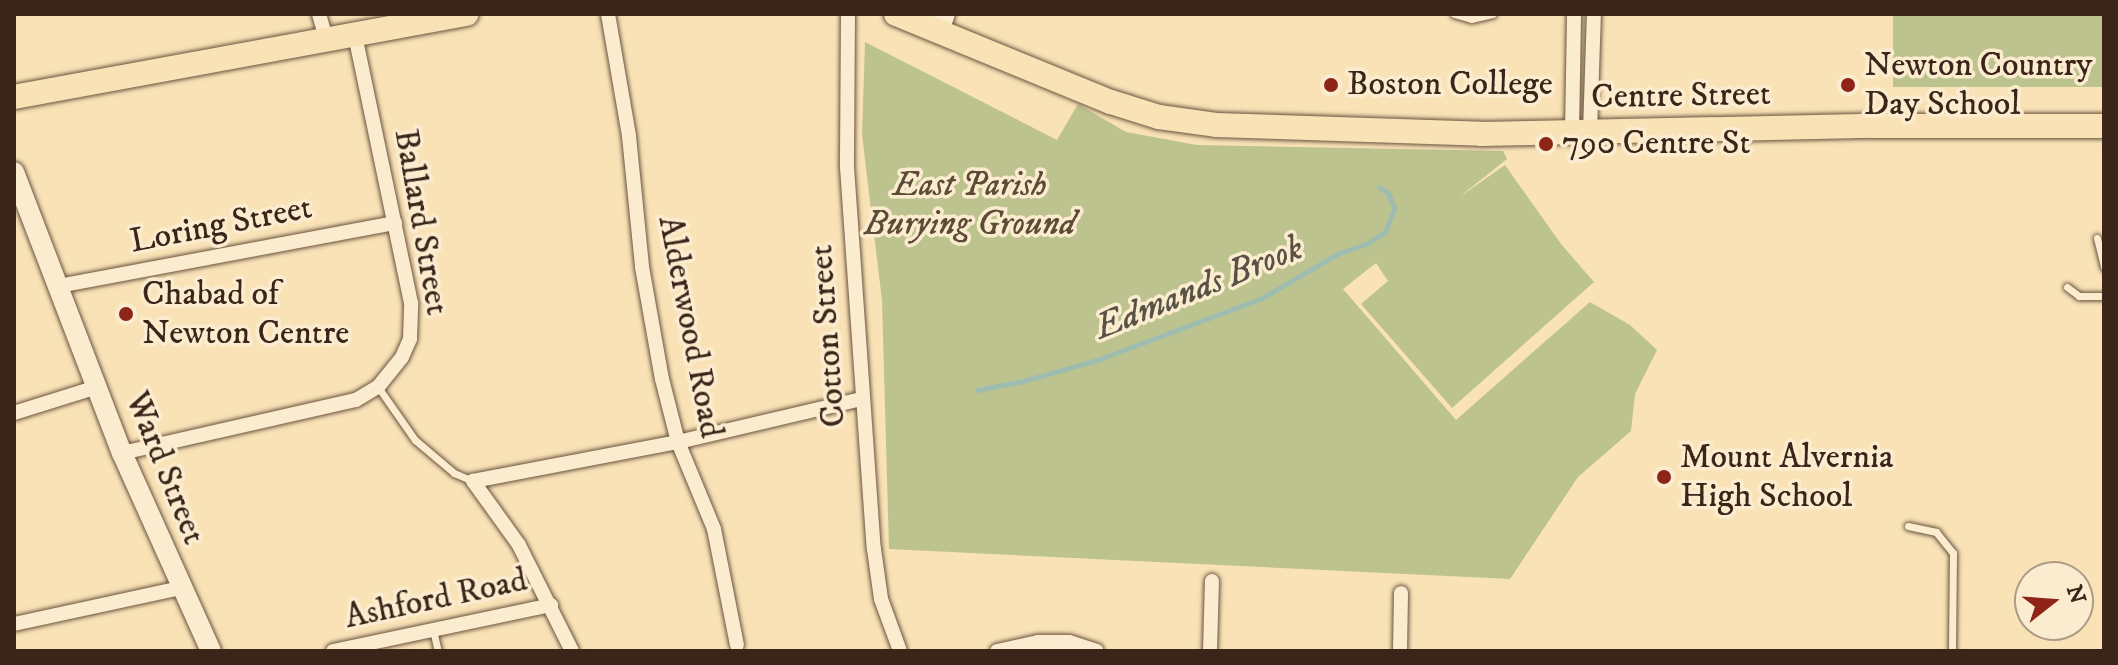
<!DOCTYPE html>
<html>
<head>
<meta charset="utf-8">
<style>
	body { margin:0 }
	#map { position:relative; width:2118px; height:665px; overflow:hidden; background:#f9e2b6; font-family:"IM FELL DW Pica",serif }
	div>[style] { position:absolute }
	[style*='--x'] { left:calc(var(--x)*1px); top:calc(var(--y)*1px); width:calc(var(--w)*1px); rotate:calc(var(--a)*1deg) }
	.green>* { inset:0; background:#bdc38e; transform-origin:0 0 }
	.stream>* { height:5px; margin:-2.5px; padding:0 2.5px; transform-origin:2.5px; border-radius:2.5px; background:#9ebdb0 }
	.roads { filter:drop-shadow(0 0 2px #6a5440) drop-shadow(0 0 2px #6a5440) }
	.lane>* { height:7px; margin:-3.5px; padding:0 3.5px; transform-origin:3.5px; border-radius:3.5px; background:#fbecd0 }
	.street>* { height:14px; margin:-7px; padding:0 7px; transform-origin:7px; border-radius:7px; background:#fbecd0 }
	.secondary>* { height:20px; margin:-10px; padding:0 10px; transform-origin:10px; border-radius:10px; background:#fbecd0 }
	.primary>* { height:24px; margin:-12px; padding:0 12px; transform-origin:12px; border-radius:12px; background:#f9e2b6 }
	.dots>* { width:22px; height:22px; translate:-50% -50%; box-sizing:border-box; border:4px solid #fbecd0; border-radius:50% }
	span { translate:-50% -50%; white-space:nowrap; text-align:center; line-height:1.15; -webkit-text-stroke:7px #fbecd0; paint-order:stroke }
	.poi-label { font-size:34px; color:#3b2519 }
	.left { translate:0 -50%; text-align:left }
	.street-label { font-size:34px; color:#3b2519 }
	.park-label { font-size:34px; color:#5c4c36; font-style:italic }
	.water-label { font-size:36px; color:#595346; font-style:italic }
	.frame { position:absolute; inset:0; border:16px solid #3b2519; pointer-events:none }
	.north { position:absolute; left:2014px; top:561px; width:80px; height:80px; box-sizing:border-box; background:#fbecd0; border:2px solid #ae9c87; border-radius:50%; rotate:73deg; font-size:22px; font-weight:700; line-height:32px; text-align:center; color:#3b2519 }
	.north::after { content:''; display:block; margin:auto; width:28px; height:36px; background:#8f2418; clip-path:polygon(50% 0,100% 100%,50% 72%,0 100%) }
</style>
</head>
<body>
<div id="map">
	<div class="green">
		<i style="left:1893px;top:14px;width:211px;height:73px"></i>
		<i style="clip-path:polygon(865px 42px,1057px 140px,1078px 104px,1126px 132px,1197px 145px,1503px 151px,1507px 159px,1458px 198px,1505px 165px,1561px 244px,1594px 282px,1452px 408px,1361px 304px,1388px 281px,1376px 263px,1343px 289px,1456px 420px,1590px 302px,1630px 325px,1657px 350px,1635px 394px,1631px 431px,1578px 477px,1510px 579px,889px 549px,882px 300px,862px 135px)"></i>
	</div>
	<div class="stream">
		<i style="--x:977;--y:390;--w:47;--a:-11.1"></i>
		<i style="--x:1023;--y:381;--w:80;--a:-15.9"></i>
		<i style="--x:1100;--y:359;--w:173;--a:-20.6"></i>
		<i style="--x:1262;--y:298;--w:87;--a:-30.4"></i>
		<i style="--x:1337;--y:254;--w:31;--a:-19"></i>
		<i style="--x:1366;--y:244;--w:22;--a:-32"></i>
		<i style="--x:1385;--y:232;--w:26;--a:-69"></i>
		<i style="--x:1394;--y:208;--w:16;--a:-112"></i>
		<i style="--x:1388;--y:193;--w:11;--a:-146"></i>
	</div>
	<div class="roads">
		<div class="lane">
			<i style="--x:1454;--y:14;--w:18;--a:16"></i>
			<i style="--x:1471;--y:19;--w:22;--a:-13"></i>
			<i style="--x:2097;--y:238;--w:30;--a:76"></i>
			<i style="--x:2067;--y:287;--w:15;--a:37"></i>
			<i style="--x:2079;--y:296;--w:25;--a:0"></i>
			<i style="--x:378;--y:387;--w:65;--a:55.1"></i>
			<i style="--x:415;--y:440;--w:51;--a:40.2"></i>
			<i style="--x:454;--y:473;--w:21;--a:23"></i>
			<i style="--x:1908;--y:526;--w:29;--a:12"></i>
			<i style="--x:1936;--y:532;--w:27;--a:51"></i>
			<i style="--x:1953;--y:553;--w:98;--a:90.6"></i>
			<i style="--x:433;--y:630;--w:22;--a:77"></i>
		</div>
		<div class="street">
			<i style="--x:319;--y:14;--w:26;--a:74"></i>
			<i style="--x:608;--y:14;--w:124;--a:80.2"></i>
			<i style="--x:629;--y:136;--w:132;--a:84.3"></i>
			<i style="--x:642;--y:267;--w:114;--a:79.9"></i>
			<i style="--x:662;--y:379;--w:65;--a:75.7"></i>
			<i style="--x:678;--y:442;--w:94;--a:67.5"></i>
			<i style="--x:714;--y:529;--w:118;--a:78.8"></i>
			<i style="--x:848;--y:14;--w:153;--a:90.4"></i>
			<i style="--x:847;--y:167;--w:383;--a:86"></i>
			<i style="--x:874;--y:549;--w:50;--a:82"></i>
			<i style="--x:881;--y:599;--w:55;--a:69.9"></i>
			<i style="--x:928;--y:24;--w:18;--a:-13"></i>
			<i style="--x:946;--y:20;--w:6;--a:-72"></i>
			<i style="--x:1572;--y:132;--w:118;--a:-89"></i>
			<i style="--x:1590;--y:132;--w:118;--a:-88.1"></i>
			<i style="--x:58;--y:286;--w:343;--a:-10.6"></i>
			<i style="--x:14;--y:413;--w:87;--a:-17.4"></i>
			<i style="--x:122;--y:453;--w:240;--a:-12.8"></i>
			<i style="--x:356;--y:400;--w:26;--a:-31"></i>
			<i style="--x:378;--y:387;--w:38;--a:-51"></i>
			<i style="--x:402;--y:357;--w:20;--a:-66"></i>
			<i style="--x:410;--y:339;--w:36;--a:-88"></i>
			<i style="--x:411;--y:303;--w:275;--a:-101.8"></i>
			<i style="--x:14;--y:624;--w:171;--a:-12.2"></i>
			<i style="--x:333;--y:651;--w:223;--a:-11.9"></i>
			<i style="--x:572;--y:651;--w:119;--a:-116.6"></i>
			<i style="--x:519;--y:545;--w:79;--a:-125.7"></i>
			<i style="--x:473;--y:481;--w:209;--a:-10.8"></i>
			<i style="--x:678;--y:442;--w:189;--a:-13.2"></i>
			<i style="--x:997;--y:651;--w:42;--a:-12.4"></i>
			<i style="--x:1038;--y:642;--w:31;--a:0"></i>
			<i style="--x:1069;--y:642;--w:29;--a:18"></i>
			<i style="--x:1210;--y:651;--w:70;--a:-88.4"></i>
			<i style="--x:1400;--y:651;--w:58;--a:-89"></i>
		</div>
		<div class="secondary">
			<i style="--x:14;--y:172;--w:301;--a:69"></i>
			<i style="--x:122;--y:453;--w:217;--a:65.8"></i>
		</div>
		<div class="primary">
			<i style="--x:896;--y:14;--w:232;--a:22.3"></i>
			<i style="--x:1111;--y:102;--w:50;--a:17.4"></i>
			<i style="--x:1159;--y:117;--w:59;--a:7.9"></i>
			<i style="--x:1217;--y:125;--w:265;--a:1.9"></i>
			<i style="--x:1482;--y:134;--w:390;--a:-1.2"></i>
			<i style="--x:1872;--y:126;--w:232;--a:0"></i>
			<i style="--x:14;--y:97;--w:460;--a:-10.4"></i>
		</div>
	</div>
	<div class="dots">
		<i style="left:1331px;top:85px;background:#8f2418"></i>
		<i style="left:1848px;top:85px;background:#8f2418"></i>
		<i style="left:1546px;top:144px;background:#8f2418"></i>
		<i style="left:126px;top:314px;background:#8f2418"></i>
		<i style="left:1664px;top:477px;background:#8f2418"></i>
	</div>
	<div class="poi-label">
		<span class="left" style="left:1864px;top:85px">Newton Country<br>Day School</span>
		<span class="left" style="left:1347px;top:85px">Boston College</span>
		<span class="left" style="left:1562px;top:144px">790 Centre St</span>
		<span class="left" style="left:142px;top:314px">Chabad of<br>Newton Centre</span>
		<span class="left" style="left:1680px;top:477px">Mount Alvernia<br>High School</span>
	</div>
	<div class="street-label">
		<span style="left:1681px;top:96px;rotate:-1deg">Centre Street</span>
		<span style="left:421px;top:222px;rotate:80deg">Ballard Street</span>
		<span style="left:221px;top:225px;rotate:-11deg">Loring Street</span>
		<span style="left:690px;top:327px;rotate:79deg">Alderwood Road</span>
		<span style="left:828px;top:336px;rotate:-94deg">Cotton Street</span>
		<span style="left:165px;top:468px;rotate:68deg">Ward Street</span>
		<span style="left:436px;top:599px;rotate:-12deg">Ashford Road</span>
	</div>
	<div class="park-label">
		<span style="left:970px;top:205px">East Parish<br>Burying Ground</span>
	</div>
	<div class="water-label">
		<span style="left:1199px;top:288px;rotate:-22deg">Edmands Brook</span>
	</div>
	<div class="frame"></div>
	<div class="north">N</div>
</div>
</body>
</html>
